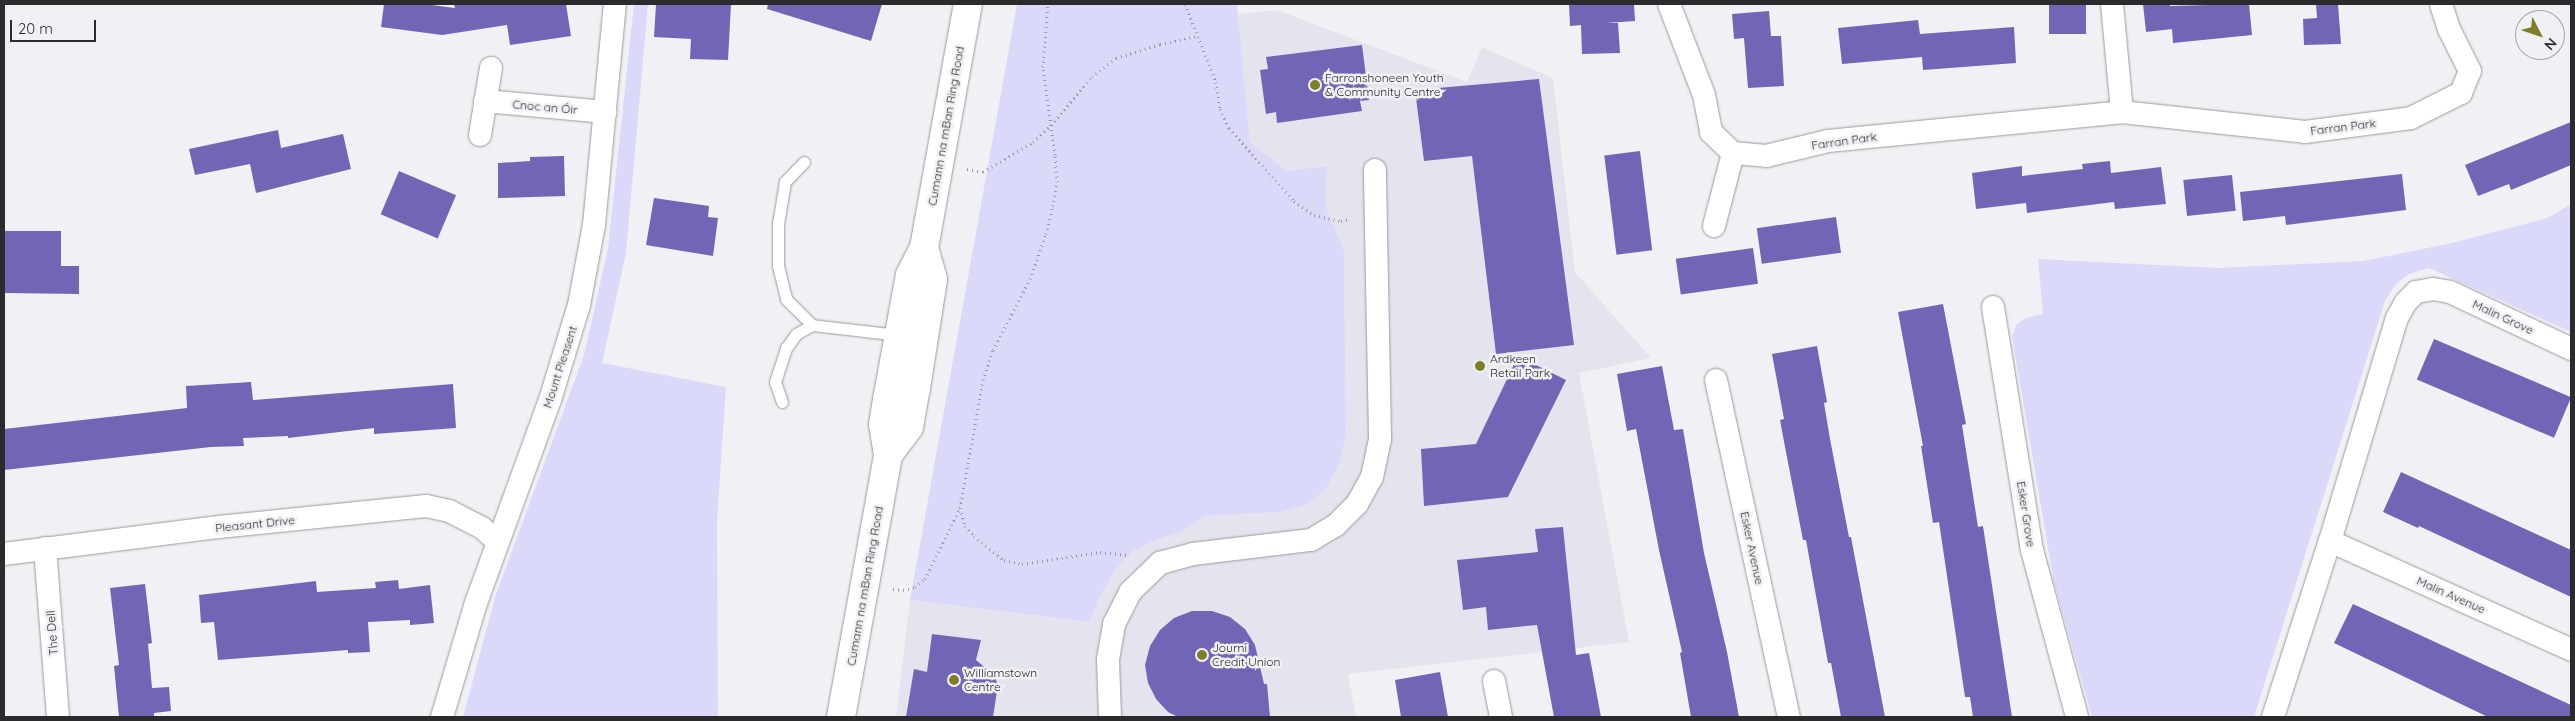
<!DOCTYPE html>
<html>
<head>
<meta charset="utf-8">
<style>
	body { margin:0 }
	#map { position:relative; width:2575px; height:721px; overflow:hidden; background:#f1f1f5; font-family:Quicksand,sans-serif }
	div>[style] { position:absolute }
	[style*='--x'] { left:calc(var(--x)*1px); top:calc(var(--y)*1px); width:calc(var(--w)*1px); rotate:calc(var(--a)*1deg) }
	.built>* { inset:0; background:#e4e4ef }
	.green>* { inset:0; background:#dbd9f9 }
	.building>* { inset:0; background:#7166b6; transform-origin:0 0 }
	.path>* { height:3px; margin-top:-1.5px; transform-origin:0; background:repeating-linear-gradient(90deg,#9a999c 0 1px,transparent 0 5px) }
	.roads { filter:drop-shadow(0 0 1px #9a9a9d) drop-shadow(0 0 1px #9a9a9d) }
	.service>* { height:11px; margin:-5.5px; padding:0 5.5px; transform-origin:5.5px; border-radius:5.5px; background:#fff }
	.minor>* { height:22px; margin:-11px; padding:0 11px; transform-origin:11px; border-radius:11px; background:#fff }
	.secondary>* { height:28px; margin:-14px; padding:0 14px; transform-origin:14px; border-radius:14px; background:#fff }
	.dots>* { width:14px; height:14px; translate:-50% -50%; box-sizing:border-box; border:2px solid #f1f1f5; border-radius:50% }
	span { translate:-50% -50%; white-space:nowrap; text-align:center; line-height:1.15; -webkit-text-stroke:5px #f1f1f5; paint-order:stroke }
	.poi-label { font-size:12px; color:#2b2a2c }
	.left { translate:0 -50%; text-align:left }
	.street-label { font-size:12px; color:#2b2a2c }
	.frame { position:absolute; inset:0; border:5px solid #2b2a2c; pointer-events:none }
	.north { position:absolute; left:2515px; top:10px; width:50px; height:50px; box-sizing:border-box; background:#f1f1f5; border:1px solid #a2a1a5; border-radius:50%; rotate:131deg; font-size:14px; font-weight:700; line-height:20px; text-align:center; color:#2b2a2c }
	.north::after { content:''; display:block; margin:auto; width:18px; height:22px; background:#807e26; clip-path:polygon(50% 0,100% 100%,50% 72%,0 100%) }
	.scale { position:absolute; left:10px; top:20px; width:86px; height:22px; box-sizing:border-box; border:2px solid #2b2a2c; border-top:0; padding-left:6px; font-size:15px; line-height:18px; white-space:nowrap; color:#2b2a2c; -webkit-text-stroke:4px #f1f1f5; paint-order:stroke }
</style>
</head>
<body>
<div id="map">
	<div class="built">
		<i style="clip-path:polygon(1277px 10px,1467px 82px,1482px 47px,1553px 78px,1575px 272px,1651px 358px,1579px 373px,1629px 642px,1348px 674px,1356px 717px,896px 717px,910px 600px,1088px 622px,1100px 596px,1116px 569px,1133px 551px,1156px 540px,1182px 531px,1205px 516px,1281px 512px,1328px 486px,1340px 462px,1346px 435px,1344px 251px,1326px 207px,1327px 166px,1287px 171px,1250px 142px,1238px 14px)"></i>
	</div>
	<div class="green">
		<i style="clip-path:polygon(634px 4px,648px 4px,626px 253px,602px 363px,726px 387px,717px 522px,718px 717px,463px 717px,496px 594px,584px 355px,608px 248px)"></i>
		<i style="clip-path:polygon(1017px 4px,1237px 4px,1250px 142px,1287px 171px,1327px 166px,1326px 207px,1344px 251px,1346px 435px,1340px 462px,1328px 486px,1308px 504px,1281px 512px,1205px 516px,1182px 531px,1156px 540px,1133px 551px,1116px 569px,1100px 596px,1089px 622px,910px 600px)"></i>
		<i style="clip-path:polygon(2571px 204px,2571px 332px,2429px 268px,2409px 274px,2396px 284px,2385px 301px,2254px 717px,2092px 717px,2054px 583px,2012px 337px,2016px 325px,2026px 318px,2043px 314px,2038px 259px,2218px 268px,2363px 261px,2452px 243px,2548px 218px)"></i>
	</div>
	<div class="building">
		<i style="clip-path:polygon(384px 4px,424px 4px,455px 8px,454px 4px,566px 4px,571px 36px,510px 45px,507px 25px,442px 35px,381px 27px)"></i>
		<i style="clip-path:polygon(656px 4px,731px 4px,728px 60px,690px 59px,691px 39px,654px 37px)"></i>
		<i style="clip-path:polygon(768px 4px,882px 4px,871px 41px,767px 9px)"></i>
		<i style="clip-path:polygon(1569px 4px,1634px 4px,1635px 21px,1606px 23px,1618px 23px,1620px 53px,1582px 54px,1581px 25px,1570px 26px)"></i>
		<i style="left:2049px;top:4px;width:37px;height:30px"></i>
		<i style="clip-path:polygon(2143px 4px,2170px 4px,2170px 6px,2249px 4px,2252px 35px,2173px 43px,2172px 29px,2146px 32px)"></i>
		<i style="clip-path:polygon(2316px 4px,2338px 4px,2341px 44px,2304px 45px,2303px 19px,2317px 18px)"></i>
		<i style="clip-path:polygon(1769px 11px,1771px 36px,1781px 36px,1784px 86px,1748px 88px,1744px 38px,1734px 39px,1732px 14px)"></i>
		<i style="clip-path:polygon(1918px 20px,1920px 34px,2014px 27px,2016px 63px,1923px 70px,1922px 57px,1842px 64px,1838px 28px)"></i>
		<i style="clip-path:polygon(1362px 45px,1369px 100px,1360px 101px,1362px 111px,1277px 123px,1276px 112px,1266px 114px,1260px 70px,1268px 69px,1266px 57px)"></i>
		<i style="clip-path:polygon(1539px 79px,1574px 345px,1496px 354px,1472px 156px,1424px 161px,1415px 90px)"></i>
		<i style="clip-path:polygon(2571px 122px,2571px 165px,2511px 190px,2509px 184px,2478px 196px,2465px 165px)"></i>
		<i style="clip-path:polygon(278px 130px,281px 148px,343px 134px,351px 169px,256px 193px,250px 164px,195px 175px,189px 149px)"></i>
		<i style="left:1640px;top:151px;width:100px;height:36px;rotate:83deg"></i>
		<i style="clip-path:polygon(564px 156px,565px 196px,498px 198px,498px 163px,530px 161px,530px 157px)"></i>
		<i style="clip-path:polygon(2110px 161px,2111px 173px,2161px 167px,2166px 204px,2115px 209px,2114px 202px,2027px 213px,2026px 203px,1976px 209px,1972px 173px,2022px 166px,2022px 176px,2083px 169px,2082px 164px)"></i>
		<i style="left:399px;top:171px;width:62px;height:47px;rotate:23deg"></i>
		<i style="clip-path:polygon(2402px 174px,2406px 210px,2286px 225px,2285px 216px,2243px 221px,2240px 192px)"></i>
		<i style="left:2232px;top:175px;width:36px;height:49px;rotate:84deg"></i>
		<i style="clip-path:polygon(654px 198px,709px 206px,708px 217px,718px 218px,713px 256px,646px 245px)"></i>
		<i style="left:1836px;top:217px;width:36px;height:80px;rotate:82deg"></i>
		<i style="clip-path:polygon(4px 231px,61px 231px,61px 266px,79px 266px,79px 294px,4px 293px)"></i>
		<i style="left:1753px;top:248px;width:36px;height:78px;rotate:82deg"></i>
		<i style="clip-path:polygon(1943px 304px,1966px 424px,1962px 425px,1978px 527px,1983px 526px,2012px 717px,1973px 717px,1970px 697px,1965px 697px,1939px 522px,1933px 523px,1921px 446px,1923px 446px,1898px 312px)"></i>
		<i style="left:2434px;top:339px;width:149px;height:44px;rotate:23deg"></i>
		<i style="clip-path:polygon(1817px 346px,1827px 402px,1824px 403px,1830px 439px,1849px 537px,1851px 537px,1885px 717px,1841px 717px,1831px 663px,1828px 663px,1806px 540px,1803px 540px,1785px 447px,1780px 420px,1784px 419px,1772px 354px)"></i>
		<i style="clip-path:polygon(1518px 356px,1566px 380px,1508px 497px,1424px 506px,1421px 449px,1476px 444px)"></i>
		<i style="clip-path:polygon(1662px 366px,1674px 430px,1683px 429px,1704px 553px,1727px 652px,1739px 717px,1691px 717px,1680px 653px,1682px 652px,1659px 550px,1636px 429px,1627px 431px,1617px 374px)"></i>
		<i style="clip-path:polygon(251px 382px,253px 400px,453px 384px,456px 428px,374px 434px,374px 428px,288px 438px,288px 436px,243px 438px,244px 446px,211px 447px,4px 470px,4px 429px,187px 408px,186px 386px)"></i>
		<i style="clip-path:polygon(2401px 472px,2571px 550px,2571px 597px,2419px 526px,2418px 528px,2383px 512px)"></i>
		<i style="clip-path:polygon(1563px 527px,1576px 655px,1589px 653px,1601px 717px,1554px 717px,1537px 625px,1488px 630px,1486px 607px,1463px 610px,1457px 560px,1538px 552px,1535px 529px)"></i>
		<i style="clip-path:polygon(398px 580px,399px 589px,430px 585px,434px 623px,410px 625px,410px 620px,368px 622px,370px 652px,348px 653px,348px 650px,218px 660px,214px 622px,201px 623px,199px 595px,316px 581px,317px 592px,376px 588px,375px 582px)"></i>
		<i style="clip-path:polygon(145px 584px,152px 643px,148px 644px,152px 688px,169px 687px,171px 711px,154px 713px,154px 717px,119px 717px,114px 666px,119px 665px,110px 588px)"></i>
		<i style="clip-path:polygon(2353px 604px,2571px 705px,2571px 717px,2488px 717px,2334px 643px)"></i>
		<i style="clip-path:polygon(1192px 611px,1212px 611px,1230px 617px,1245px 629px,1255px 645px,1264px 684px,1267px 684px,1270px 717px,1178px 717px,1168px 712px,1156px 699px,1148px 683px,1145px 665px,1150px 646px,1160px 630px,1174px 618px)"></i>
		<i style="clip-path:polygon(932px 634px,981px 640px,976px 660px,994px 675px,998px 685px,993px 717px,906px 717px,914px 669px,927px 672px)"></i>
		<i style="clip-path:polygon(1440px 672px,1448px 717px,1401px 717px,1395px 680px)"></i>
	</div>
	<div class="path">
		<i style="--x:1185;--y:4;--w:84;--a:68.3"></i>
		<i style="--x:1216;--y:82;--w:27;--a:82"></i>
		<i style="--x:1220;--y:109;--w:21;--a:65"></i>
		<i style="--x:1229;--y:128;--w:98;--a:48.3"></i>
		<i style="--x:1294;--y:201;--w:24;--a:35"></i>
		<i style="--x:1314;--y:215;--w:28;--a:13"></i>
		<i style="--x:1341;--y:221;--w:9;--a:-13"></i>
		<i style="--x:967;--y:169;--w:16;--a:11"></i>
		<i style="--x:983;--y:172;--w:58;--a:-31"></i>
		<i style="--x:1033;--y:142;--w:25;--a:-43"></i>
		<i style="--x:1051;--y:125;--w:63;--a:-49.5"></i>
		<i style="--x:1092;--y:77;--w:31;--a:-38"></i>
		<i style="--x:1116;--y:58;--w:46;--a:-17.7"></i>
		<i style="--x:1160;--y:44;--w:39;--a:-12"></i>
		<i style="--x:960;--y:508;--w:130;--a:-79.8"></i>
		<i style="--x:983;--y:380;--w:32;--a:-72"></i>
		<i style="--x:993;--y:350;--w:80;--a:-62.5"></i>
		<i style="--x:1030;--y:279;--w:48;--a:-70.4"></i>
		<i style="--x:1046;--y:234;--w:29;--a:-76"></i>
		<i style="--x:1053;--y:206;--w:24;--a:-81"></i>
		<i style="--x:1057;--y:182;--w:27;--a:-94"></i>
		<i style="--x:1055;--y:155;--w:89;--a:-97.8"></i>
		<i style="--x:1043;--y:67;--w:63;--a:-85.5"></i>
		<i style="--x:893;--y:589;--w:10;--a:6"></i>
		<i style="--x:903;--y:590;--w:12;--a:-14"></i>
		<i style="--x:915;--y:587;--w:13;--a:-39"></i>
		<i style="--x:925;--y:579;--w:79;--a:-63.8"></i>
		<i style="--x:960;--y:508;--w:19;--a:74"></i>
		<i style="--x:965;--y:526;--w:13;--a:48"></i>
		<i style="--x:974;--y:536;--w:38;--a:39"></i>
		<i style="--x:1004;--y:560;--w:18;--a:13"></i>
		<i style="--x:1022;--y:564;--w:79;--a:-8.7"></i>
		<i style="--x:1100;--y:552;--w:30;--a:6"></i>
	</div>
	<div class="roads">
		<div class="service">
			<i style="--x:804;--y:162;--w:28;--a:134"></i>
			<i style="--x:785;--y:182;--w:43;--a:99.5"></i>
			<i style="--x:778;--y:224;--w:42;--a:90"></i>
			<i style="--x:778;--y:266;--w:34;--a:76"></i>
			<i style="--x:786;--y:299;--w:37;--a:45"></i>
			<i style="--x:782;--y:402;--w:21;--a:-109"></i>
			<i style="--x:775;--y:382;--w:36;--a:-72"></i>
			<i style="--x:786;--y:348;--w:17;--a:-54"></i>
			<i style="--x:796;--y:334;--w:18;--a:-29"></i>
			<i style="--x:812;--y:325;--w:88;--a:6.6"></i>
		</div>
		<div class="minor">
			<i style="--x:1669;--y:4;--w:97;--a:69"></i>
			<i style="--x:1704;--y:95;--w:38;--a:79"></i>
			<i style="--x:1711;--y:132;--w:30;--a:44"></i>
			<i style="--x:1733;--y:153;--w:33;--a:5"></i>
			<i style="--x:1766;--y:156;--w:64;--a:-13.6"></i>
			<i style="--x:1828;--y:141;--w:295;--a:-5.6"></i>
			<i style="--x:2122;--y:112;--w:184;--a:6.2"></i>
			<i style="--x:2305;--y:132;--w:107;--a:-7.5"></i>
			<i style="--x:2411;--y:118;--w:56;--a:-26.6"></i>
			<i style="--x:2461;--y:93;--w:24;--a:-68"></i>
			<i style="--x:2470;--y:71;--w:47;--a:-116.6"></i>
			<i style="--x:2449;--y:29;--w:26;--a:-108"></i>
			<i style="--x:2112;--y:4;--w:108;--a:84.7"></i>
			<i style="--x:485;--y:101;--w:121;--a:5.2"></i>
			<i style="--x:480;--y:135;--w:68;--a:-80.7"></i>
			<i style="--x:1714;--y:226;--w:75;--a:-75.4"></i>
			<i style="--x:1993;--y:307;--w:246;--a:80.9"></i>
			<i style="--x:2032;--y:550;--w:173;--a:74.9"></i>
			<i style="--x:1716;--y:380;--w:345;--a:77.8"></i>
			<i style="--x:2330;--y:541;--w:265;--a:24.3"></i>
			<i style="--x:45;--y:548;--w:169;--a:85.6"></i>
			<i style="--x:4;--y:554;--w:217;--a:-7.2"></i>
			<i style="--x:219;--y:527;--w:208;--a:-5.8"></i>
			<i style="--x:426;--y:506;--w:24;--a:12"></i>
			<i style="--x:449;--y:511;--w:37;--a:27"></i>
			<i style="--x:482;--y:528;--w:20;--a:41"></i>
			<i style="--x:1494;--y:681;--w:37;--a:79"></i>
			<i style="--x:442;--y:717;--w:119;--a:-73.4"></i>
			<i style="--x:476;--y:603;--w:216;--a:-70"></i>
			<i style="--x:550;--y:400;--w:99;--a:-73"></i>
			<i style="--x:579;--y:305;--w:81;--a:-79.4"></i>
			<i style="--x:594;--y:225;--w:222;--a:-84.6"></i>
			<i style="--x:1110;--y:717;--w:58;--a:-92"></i>
			<i style="--x:1108;--y:659;--w:36;--a:-80"></i>
			<i style="--x:1114;--y:624;--w:36;--a:-63"></i>
			<i style="--x:1130;--y:592;--w:42;--a:-44"></i>
			<i style="--x:1160;--y:563;--w:34;--a:-15"></i>
			<i style="--x:1193;--y:554;--w:119;--a:-6.8"></i>
			<i style="--x:1311;--y:540;--w:29;--a:-31"></i>
			<i style="--x:1336;--y:525;--w:30;--a:-45"></i>
			<i style="--x:1357;--y:504;--w:31;--a:-61"></i>
			<i style="--x:1372;--y:477;--w:40;--a:-78"></i>
			<i style="--x:1380;--y:438;--w:268;--a:-91.1"></i>
			<i style="--x:2273;--y:717;--w:185;--a:-72.1"></i>
			<i style="--x:2330;--y:541;--w:233;--a:-73.3"></i>
			<i style="--x:2397;--y:318;--w:18;--a:-61"></i>
			<i style="--x:2406;--y:302;--w:14;--a:-45"></i>
			<i style="--x:2416;--y:292;--w:17;--a:-10"></i>
			<i style="--x:2433;--y:289;--w:17;--a:10"></i>
			<i style="--x:2450;--y:292;--w:134;--a:25.2"></i>
		</div>
		<div class="secondary">
			<i style="--x:888;--y:455;--w:35;--a:-53"></i>
			<i style="--x:909;--y:427;--w:40;--a:-80"></i>
			<i style="--x:916;--y:388;--w:110;--a:-81.1"></i>
			<i style="--x:933;--y:279;--w:32;--a:-106"></i>
			<i style="--x:841;--y:717;--w:266;--a:-79.8"></i>
			<i style="--x:888;--y:455;--w:30;--a:-99"></i>
			<i style="--x:883;--y:425;--w:25;--a:-81"></i>
			<i style="--x:887;--y:400;--w:127;--a:-79.6"></i>
			<i style="--x:910;--y:275;--w:30;--a:-63"></i>
			<i style="--x:924;--y:248;--w:248;--a:-79.8"></i>
		</div>
	</div>
	<div class="dots">
		<i style="left:1315px;top:85px;background:#807e26"></i>
		<i style="left:1480px;top:366px;background:#807e26"></i>
		<i style="left:1202px;top:655px;background:#807e26"></i>
		<i style="left:954px;top:680px;background:#807e26"></i>
	</div>
	<div class="poi-label">
		<span class="left" style="left:1325px;top:85px">Farronshoneen Youth<br>&amp; Community Centre</span>
		<span class="left" style="left:1490px;top:366px">Ardkeen<br>Retail Park</span>
		<span class="left" style="left:1212px;top:655px">Journi<br>Credit Union</span>
		<span class="left" style="left:964px;top:680px">Williamstown<br>Centre</span>
	</div>
	<div class="street-label">
		<span style="left:545px;top:107px;rotate:5deg">Cnoc an Óir</span>
		<span style="left:946px;top:126px;rotate:-80deg">Cumann na mBan Ring Road</span>
		<span style="left:2343px;top:127px;rotate:-7deg">Farran Park</span>
		<span style="left:1844px;top:141px;rotate:-8deg">Farran Park</span>
		<span style="left:2503px;top:317px;rotate:25deg">Malin Grove</span>
		<span style="left:560px;top:367px;rotate:-72deg">Mount Pleasent</span>
		<span style="left:2026px;top:514px;rotate:81deg">Esker Grove</span>
		<span style="left:255px;top:524px;rotate:-6deg">Pleasant Drive</span>
		<span style="left:1752px;top:548px;rotate:78deg">Esker Avenue</span>
		<span style="left:865px;top:586px;rotate:-80deg">Cumann na mBan Ring Road</span>
		<span style="left:2451px;top:595px;rotate:24deg">Malin Avenue</span>
		<span style="left:52px;top:633px;rotate:-94deg">The Dell</span>
	</div>
	<div class="frame"></div>
	<div class="north">N</div>
	<div class="scale">20 m</div>
</div>
</body>
</html>
